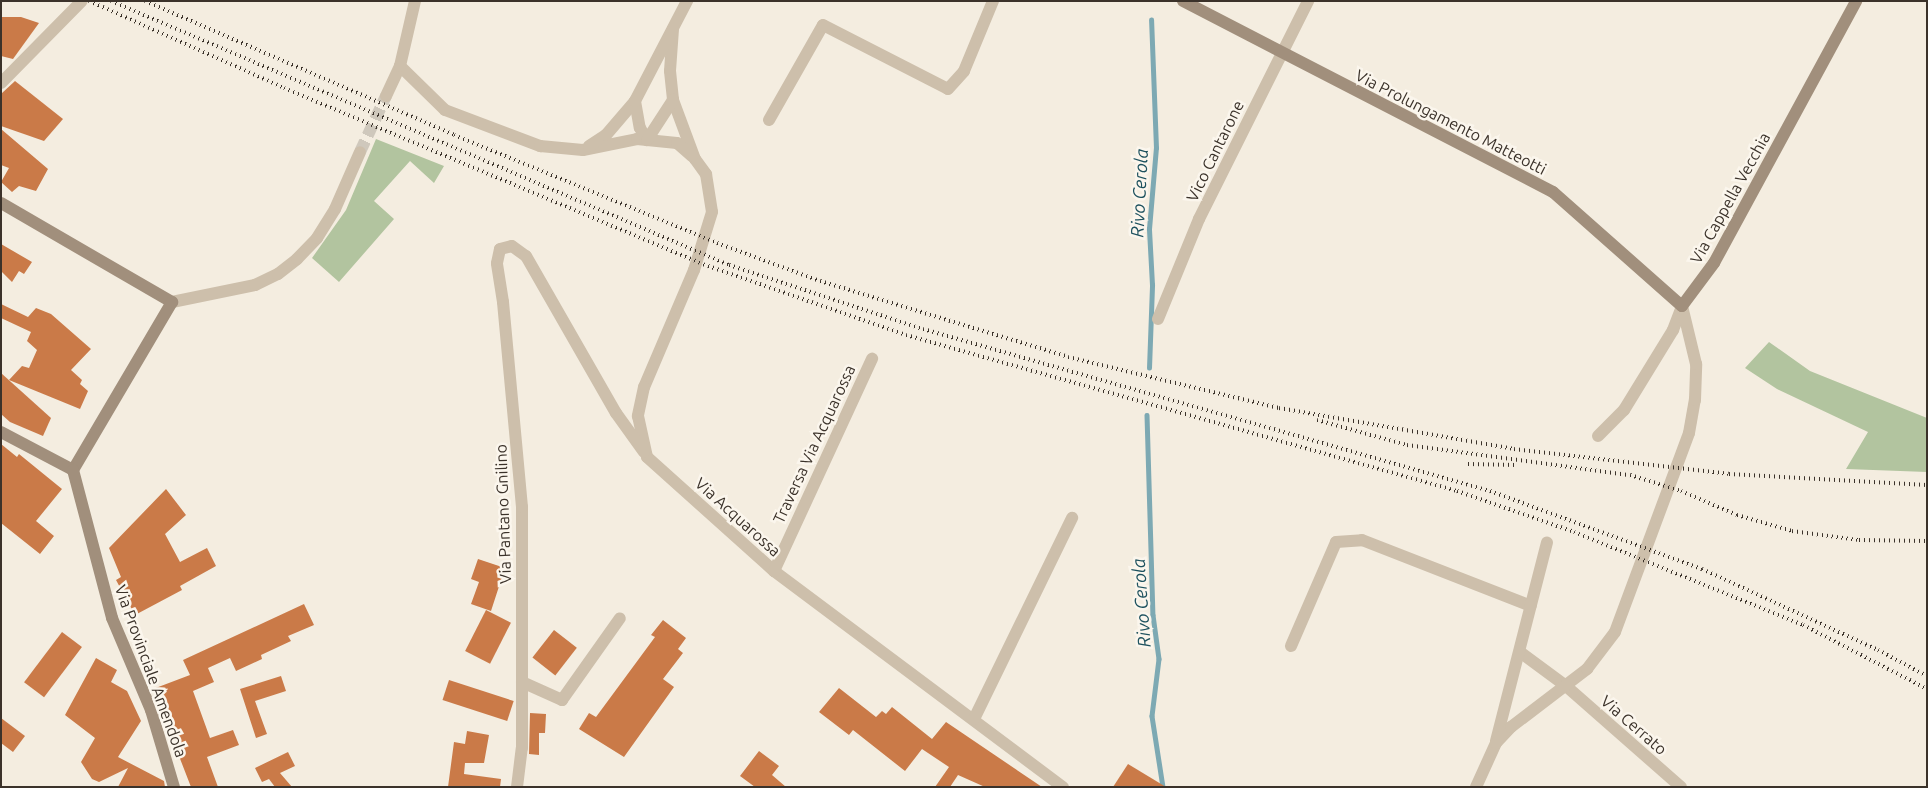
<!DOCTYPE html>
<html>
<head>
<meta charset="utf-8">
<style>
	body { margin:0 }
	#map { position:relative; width:1928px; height:788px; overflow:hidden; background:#f4ede0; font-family:Ubuntu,sans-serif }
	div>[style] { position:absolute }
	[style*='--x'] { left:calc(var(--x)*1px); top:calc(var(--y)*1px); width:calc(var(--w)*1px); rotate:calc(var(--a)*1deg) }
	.green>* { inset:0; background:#b2c49f }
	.stream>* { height:4.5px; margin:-2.25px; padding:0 2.25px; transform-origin:2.25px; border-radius:2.25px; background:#7da9b3 }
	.building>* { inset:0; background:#ca7a48; transform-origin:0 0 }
	.street-tunnel>* { height:12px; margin-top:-6px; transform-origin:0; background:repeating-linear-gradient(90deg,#cfc8bc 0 12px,transparent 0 18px) }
	.street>* { height:12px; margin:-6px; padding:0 6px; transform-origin:6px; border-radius:6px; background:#cdbfab }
	.secondary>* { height:12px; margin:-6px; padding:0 6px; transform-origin:6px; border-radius:6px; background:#a18f7c }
	.rail>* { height:4px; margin-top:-2px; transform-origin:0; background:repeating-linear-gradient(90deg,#3b322a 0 1px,transparent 0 5px) }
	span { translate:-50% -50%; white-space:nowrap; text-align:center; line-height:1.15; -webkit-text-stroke:5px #fbf6ed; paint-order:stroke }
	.street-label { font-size:16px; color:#3b322a }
	.water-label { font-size:18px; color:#1d515e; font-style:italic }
	.frame { position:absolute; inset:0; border:2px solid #3b322a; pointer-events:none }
</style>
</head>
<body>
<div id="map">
	<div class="green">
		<i style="clip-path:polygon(376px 139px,444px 166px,434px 183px,410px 161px,374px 201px,394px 219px,339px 282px,312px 258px,346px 210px)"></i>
		<i style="clip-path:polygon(1769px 342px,1810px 371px,1927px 418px,1927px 472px,1846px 469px,1868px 432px,1777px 389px,1745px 368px)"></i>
	</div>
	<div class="stream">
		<i style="--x:1149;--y:368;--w:83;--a:-87.9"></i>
		<i style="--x:1152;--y:285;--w:56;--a:-93.1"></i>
		<i style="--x:1149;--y:229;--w:81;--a:-85.1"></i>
		<i style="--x:1156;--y:148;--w:128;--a:-92.2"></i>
		<i style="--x:1147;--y:415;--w:200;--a:88.3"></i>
		<i style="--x:1153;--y:615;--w:44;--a:82.2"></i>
		<i style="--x:1159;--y:659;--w:57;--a:97"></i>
		<i style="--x:1152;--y:716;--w:72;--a:81.2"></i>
	</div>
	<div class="building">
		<i style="clip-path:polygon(1px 17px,21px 17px,39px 23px,13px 59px,1px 56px)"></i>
		<i style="clip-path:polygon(15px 81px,63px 119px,44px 141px,1px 126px,1px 94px)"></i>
		<i style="clip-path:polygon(1px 129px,48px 169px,36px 191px,19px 186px,12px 192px,1px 182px,9px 168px,1px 165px)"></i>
		<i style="clip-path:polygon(1px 244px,32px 262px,24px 274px,19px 271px,12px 282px,1px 271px)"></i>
		<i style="clip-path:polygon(1px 304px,28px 317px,36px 308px,51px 314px,91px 349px,71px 370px,82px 380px,80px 384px,88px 391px,80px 409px,9px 380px,22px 366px,29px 368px,37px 350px,27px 341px,31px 332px,1px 318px)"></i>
		<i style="clip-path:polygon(1px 373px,51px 418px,43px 436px,10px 422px,1px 414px)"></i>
		<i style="clip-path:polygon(1px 444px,17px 457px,19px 454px,62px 489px,36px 521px,54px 536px,40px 554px,1px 523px)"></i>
		<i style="clip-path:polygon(166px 489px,186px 515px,165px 534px,180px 562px,207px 548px,216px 566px,180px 586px,182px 590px,135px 615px,116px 580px,121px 577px,109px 548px)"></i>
		<i style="clip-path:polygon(478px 559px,505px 568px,491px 611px,471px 604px,479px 582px,471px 579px)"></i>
		<i style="clip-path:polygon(304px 604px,314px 625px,288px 636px,291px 641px,261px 655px,262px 659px,236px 671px,230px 658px,208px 668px,214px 682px,193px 691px,210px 738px,233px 730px,239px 745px,207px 757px,218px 787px,191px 787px,153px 689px,190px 675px,183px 660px)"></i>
		<i style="left:486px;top:610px;width:28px;height:46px;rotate:27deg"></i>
		<i style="clip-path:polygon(663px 620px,686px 638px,678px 649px,683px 653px,663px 679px,674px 687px,624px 757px,579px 729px,589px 713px,596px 717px,655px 637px,651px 635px)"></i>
		<i style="left:554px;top:630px;width:29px;height:35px;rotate:38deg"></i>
		<i style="left:62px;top:632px;width:25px;height:63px;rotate:37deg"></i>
		<i style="clip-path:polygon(96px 658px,117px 670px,111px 682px,127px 691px,141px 721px,118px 757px,164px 781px,165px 787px,118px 787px,128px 768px,99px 782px,92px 779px,81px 762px,95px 738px,65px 715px)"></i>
		<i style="clip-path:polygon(281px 676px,286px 691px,255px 701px,267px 734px,256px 738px,240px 689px)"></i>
		<i style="left:449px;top:680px;width:68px;height:21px;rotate:18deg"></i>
		<i style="clip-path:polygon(839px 688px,876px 717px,882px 711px,886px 714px,892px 707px,932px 739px,946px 722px,1042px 787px,985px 787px,958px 775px,950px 787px,935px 787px,949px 767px,922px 749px,905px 771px,853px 730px,849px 735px,819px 712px)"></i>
		<i style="clip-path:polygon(530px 713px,546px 714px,545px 733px,539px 733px,539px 755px,529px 754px)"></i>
		<i style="clip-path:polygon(1px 718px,25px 736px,13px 752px,1px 743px)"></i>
		<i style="clip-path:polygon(467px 731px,489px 735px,484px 763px,465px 763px,464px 774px,501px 779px,500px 787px,448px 787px,454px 742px,465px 744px)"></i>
		<i style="clip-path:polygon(759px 751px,779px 766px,772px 775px,786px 787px,755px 787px,740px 776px)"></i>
		<i style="clip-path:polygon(288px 752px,295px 766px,280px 773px,292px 787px,275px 787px,269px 779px,262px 782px,255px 768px)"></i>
		<i style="clip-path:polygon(1128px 764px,1166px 787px,1113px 787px)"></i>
	</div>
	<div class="street-tunnel">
		<i style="--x:360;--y:152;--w:62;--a:-65.1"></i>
	</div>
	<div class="street">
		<i style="--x:673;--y:29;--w:42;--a:94.1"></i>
		<i style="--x:670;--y:71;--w:29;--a:84"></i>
		<i style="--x:673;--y:100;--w:63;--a:69.6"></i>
		<i style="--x:695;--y:159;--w:19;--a:54"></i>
		<i style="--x:706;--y:174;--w:38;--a:81"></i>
		<i style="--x:712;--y:212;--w:61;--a:107.2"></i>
		<i style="--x:694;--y:270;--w:127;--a:113.1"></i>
		<i style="--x:644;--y:387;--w:30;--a:102"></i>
		<i style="--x:638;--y:416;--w:42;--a:77.6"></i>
		<i style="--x:647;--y:457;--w:171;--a:41.9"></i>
		<i style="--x:774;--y:571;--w:361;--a:36.8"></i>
		<i style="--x:400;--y:66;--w:63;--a:44.4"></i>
		<i style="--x:445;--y:110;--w:102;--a:20.8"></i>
		<i style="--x:540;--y:146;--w:43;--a:5.3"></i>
		<i style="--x:583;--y:150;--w:55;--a:-11.5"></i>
		<i style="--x:637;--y:139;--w:40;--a:5.7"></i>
		<i style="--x:677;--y:143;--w:20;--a:41"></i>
		<i style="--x:1;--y:83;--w:115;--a:-45.4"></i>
		<i style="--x:386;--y:96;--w:33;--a:-65"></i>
		<i style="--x:400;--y:66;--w:67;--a:-77"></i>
		<i style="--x:635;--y:101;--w:27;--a:80"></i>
		<i style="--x:640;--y:128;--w:14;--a:60"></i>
		<i style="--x:769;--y:120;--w:109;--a:-60.4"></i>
		<i style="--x:823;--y:25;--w:140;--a:27.1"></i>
		<i style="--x:948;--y:89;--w:24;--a:-48"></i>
		<i style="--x:964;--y:71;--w:76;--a:-67.5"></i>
		<i style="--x:647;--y:140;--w:48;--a:-57"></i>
		<i style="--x:589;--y:146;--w:20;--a:-33"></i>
		<i style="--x:606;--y:135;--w:45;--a:-49.5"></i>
		<i style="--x:635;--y:101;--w:113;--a:-62.5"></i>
		<i style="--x:172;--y:302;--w:85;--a:-11.6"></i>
		<i style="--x:255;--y:285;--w:25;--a:-26"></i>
		<i style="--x:278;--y:274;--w:24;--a:-38"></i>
		<i style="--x:297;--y:259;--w:29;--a:-46"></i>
		<i style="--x:317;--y:238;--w:34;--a:-58"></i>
		<i style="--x:335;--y:209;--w:62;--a:-66.3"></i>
		<i style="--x:1158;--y:319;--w:108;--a:-67.7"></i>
		<i style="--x:1199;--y:219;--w:244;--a:-63.4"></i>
		<i style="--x:1598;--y:436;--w:37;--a:-45"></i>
		<i style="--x:1624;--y:410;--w:94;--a:-58.5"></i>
		<i style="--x:1673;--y:330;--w:26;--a:-69"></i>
		<i style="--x:774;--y:571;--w:234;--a:-65.2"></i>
		<i style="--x:1291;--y:646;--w:113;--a:-66.6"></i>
		<i style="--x:1336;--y:542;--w:26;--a:-4"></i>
		<i style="--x:1362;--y:540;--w:181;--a:21.3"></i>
		<i style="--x:1520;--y:652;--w:57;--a:36.5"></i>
		<i style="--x:1566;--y:686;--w:153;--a:41.3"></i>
		<i style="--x:522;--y:682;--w:44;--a:24.2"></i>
		<i style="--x:562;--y:700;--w:100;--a:-54.7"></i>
		<i style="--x:974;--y:719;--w:224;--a:-64"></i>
		<i style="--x:1496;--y:741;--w:205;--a:-75.6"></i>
		<i style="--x:517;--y:787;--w:39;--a:-83"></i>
		<i style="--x:522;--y:748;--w:241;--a:-90"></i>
		<i style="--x:522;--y:507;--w:206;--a:-95.3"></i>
		<i style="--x:503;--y:302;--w:39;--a:-99"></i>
		<i style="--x:497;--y:263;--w:14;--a:-78"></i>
		<i style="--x:500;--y:249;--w:12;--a:-14"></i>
		<i style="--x:512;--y:246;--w:17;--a:36"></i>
		<i style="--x:526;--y:256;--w:181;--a:60.2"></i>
		<i style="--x:616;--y:413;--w:48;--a:54.3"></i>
		<i style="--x:1476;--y:787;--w:48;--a:-65.6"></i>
		<i style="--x:1496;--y:743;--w:22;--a:-47"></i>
		<i style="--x:1511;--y:727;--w:96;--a:-37.3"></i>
		<i style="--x:1587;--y:669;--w:46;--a:-52.9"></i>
		<i style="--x:1615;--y:632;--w:212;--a:-69.6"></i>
		<i style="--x:1689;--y:433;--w:34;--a:-80"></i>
		<i style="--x:1695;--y:400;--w:36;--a:-88"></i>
		<i style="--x:1696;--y:364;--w:60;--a:-103.6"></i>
	</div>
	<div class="secondary">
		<i style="--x:1183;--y:1;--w:416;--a:27.3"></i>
		<i style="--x:1553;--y:192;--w:172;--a:41.5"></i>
		<i style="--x:1682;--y:306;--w:54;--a:-53.3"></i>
		<i style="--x:1714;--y:263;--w:298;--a:-61.5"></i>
		<i style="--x:1;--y:203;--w:198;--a:30.1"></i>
		<i style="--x:172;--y:302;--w:195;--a:120.5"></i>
		<i style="--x:1;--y:432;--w:81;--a:27.8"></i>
		<i style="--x:73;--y:470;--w:153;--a:75.2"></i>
		<i style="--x:112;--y:618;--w:100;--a:67"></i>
		<i style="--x:151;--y:710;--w:80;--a:73.4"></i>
	</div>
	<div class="rail">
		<i style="--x:89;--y:1;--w:214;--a:24"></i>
		<i style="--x:284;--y:88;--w:460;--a:22.8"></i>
		<i style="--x:708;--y:266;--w:210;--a:19.2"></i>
		<i style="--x:906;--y:335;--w:573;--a:15.81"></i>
		<i style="--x:1457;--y:491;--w:124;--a:19.3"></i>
		<i style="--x:1574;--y:532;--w:247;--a:22.1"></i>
		<i style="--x:1803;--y:625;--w:140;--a:27.3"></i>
		<i style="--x:111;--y:1;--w:672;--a:23.13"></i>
		<i style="--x:729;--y:265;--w:204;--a:18.3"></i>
		<i style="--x:923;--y:329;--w:590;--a:15.95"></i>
		<i style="--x:1490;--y:491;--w:226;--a:20.2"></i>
		<i style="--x:1702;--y:569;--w:194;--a:24.7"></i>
		<i style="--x:1878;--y:650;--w:55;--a:28"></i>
		<i style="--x:145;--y:1;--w:337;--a:23.4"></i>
		<i style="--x:454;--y:135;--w:284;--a:22.3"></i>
		<i style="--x:717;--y:243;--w:110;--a:20.3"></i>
		<i style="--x:820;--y:281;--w:259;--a:17"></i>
		<i style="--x:1068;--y:357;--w:217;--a:13.6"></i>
		<i style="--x:1279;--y:408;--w:239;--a:9.9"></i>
		<i style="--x:1514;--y:449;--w:216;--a:6.6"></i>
		<i style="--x:1729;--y:474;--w:198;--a:3.2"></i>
		<i style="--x:1317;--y:420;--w:93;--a:15.5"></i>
		<i style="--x:1407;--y:445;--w:225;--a:7.7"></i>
		<i style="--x:1630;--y:475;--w:53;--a:17.4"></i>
		<i style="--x:1681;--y:491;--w:61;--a:23.2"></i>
		<i style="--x:1737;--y:515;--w:57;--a:16.2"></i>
		<i style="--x:1792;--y:531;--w:68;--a:7.7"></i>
		<i style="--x:1859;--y:540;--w:68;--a:0.8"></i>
		<i style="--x:1468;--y:464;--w:48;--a:1.2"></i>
	</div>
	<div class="street-label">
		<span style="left:1451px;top:122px;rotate:27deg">Via Prolungamento Matteotti</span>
		<span style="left:1215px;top:151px;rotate:-64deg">Vico Cantarone</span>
		<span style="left:1730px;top:198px;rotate:-61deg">Via Cappella Vecchia</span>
		<span style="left:814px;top:444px;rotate:-65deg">Traversa Via Acquarossa</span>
		<span style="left:503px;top:514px;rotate:-92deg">Via Pantano Gnilino</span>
		<span style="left:738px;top:517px;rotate:42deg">Via Acquarossa</span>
		<span style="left:151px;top:671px;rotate:70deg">Via Provinciale Amendola</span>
		<span style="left:1634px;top:725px;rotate:41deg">Via Cerrato</span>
	</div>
	<div class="water-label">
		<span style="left:1139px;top:193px;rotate:-87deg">Rivo Cerola</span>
		<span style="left:1141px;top:603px;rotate:-94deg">Rivo Cerola</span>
	</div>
	<div class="frame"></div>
</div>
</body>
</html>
